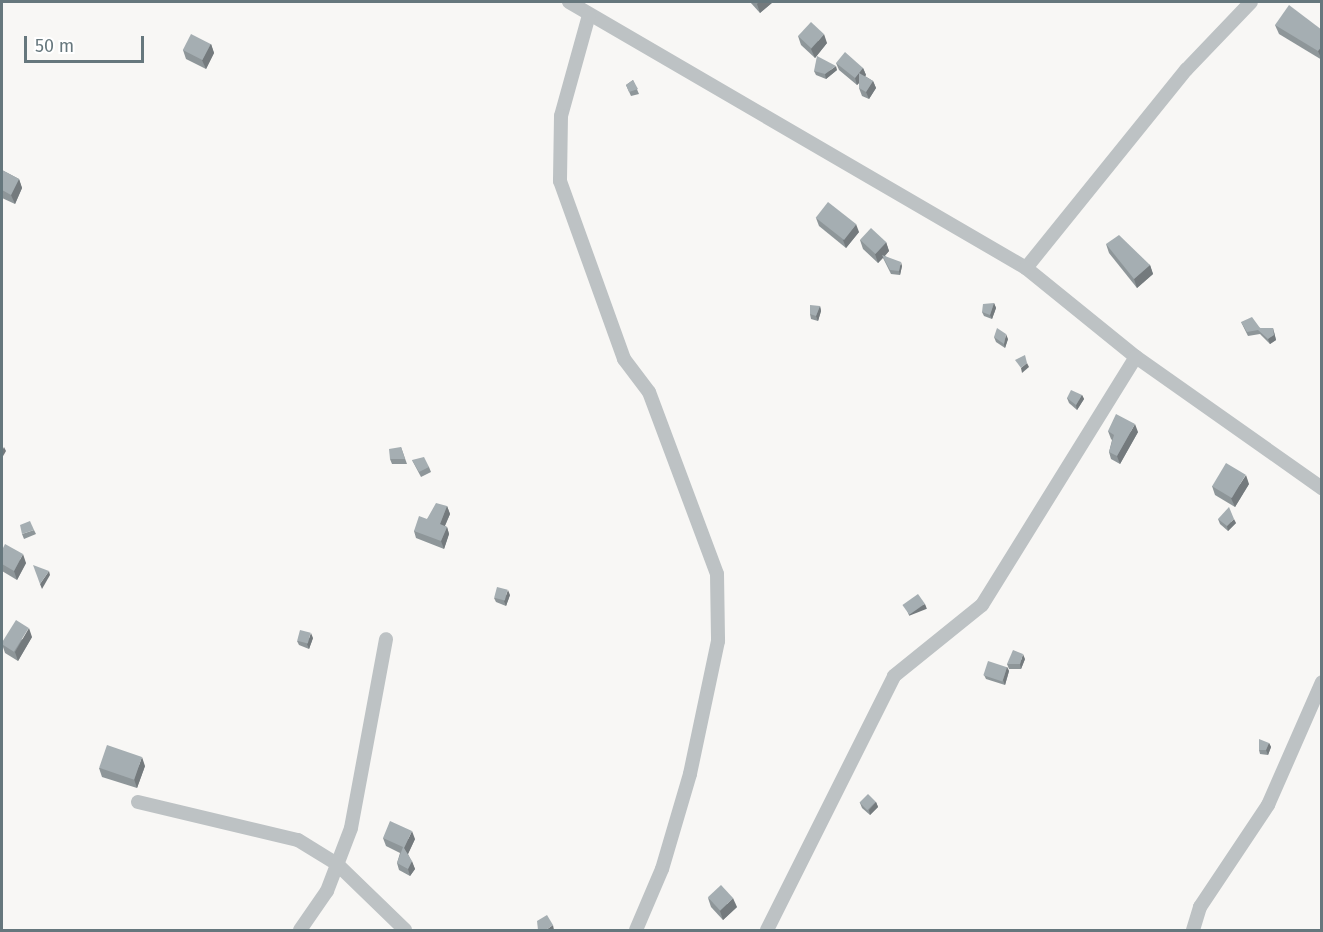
<!DOCTYPE html>
<html>
<head>
<meta charset="utf-8">
<style>
	body { margin:0 }
	#map { position:relative; width:1323px; height:932px; overflow:hidden; background:#f8f7f5; font-family:"Fira Sans",sans-serif }
	div>[style] { position:absolute }
	[style*='--x'] { left:calc(var(--x)*1px); top:calc(var(--y)*1px); width:calc(var(--w)*1px); rotate:calc(var(--a)*1deg) }
	.minor>* { height:14px; margin:-7px; padding:0 7px; transform-origin:7px; border-radius:7px; background:#bdc2c4 }
	.wall>* { inset:0; background:#8e9699 }
	.shaded-wall>* { inset:0; background:#747a7d; transform-origin:0 0 }
	.building>* { inset:0; background:#a5aeb2; transform-origin:0 0 }
	span { translate:-50% -50%; white-space:nowrap; text-align:center; line-height:1.15; -webkit-text-stroke:6px #fff; paint-order:stroke }
	.frame { position:absolute; inset:0; border:3px solid #66777d; pointer-events:none }
	.scale { position:absolute; left:24px; top:36px; width:120px; height:27px; box-sizing:border-box; border:3px solid #66777d; border-top:0; padding-left:8px; font-size:18px; line-height:21px; white-space:nowrap; color:#66777d; -webkit-text-stroke:4px #fff; paint-order:stroke }
</style>
</head>
<body>
<div id="map">
	<div class="minor">
		<i style="--x:569;--y:2;--w:529;--a:30.2"></i>
		<i style="--x:1026;--y:268;--w:141;--a:39"></i>
		<i style="--x:1136;--y:357;--w:228;--a:35.2"></i>
		<i style="--x:589;--y:15;--w:105;--a:105.5"></i>
		<i style="--x:561;--y:116;--w:65;--a:90.9"></i>
		<i style="--x:560;--y:181;--w:189;--a:70.2"></i>
		<i style="--x:624;--y:359;--w:41;--a:52.9"></i>
		<i style="--x:649;--y:392;--w:194;--a:69.5"></i>
		<i style="--x:717;--y:574;--w:67;--a:89.1"></i>
		<i style="--x:718;--y:641;--w:136;--a:101.9"></i>
		<i style="--x:690;--y:774;--w:99;--a:106.4"></i>
		<i style="--x:662;--y:869;--w:66;--a:113.1"></i>
		<i style="--x:1026;--y:268;--w:255;--a:-51.1"></i>
		<i style="--x:1186;--y:70;--w:94;--a:-46.3"></i>
		<i style="--x:138;--y:802;--w:164;--a:13.4"></i>
		<i style="--x:298;--y:840;--w:46;--a:31.6"></i>
		<i style="--x:337;--y:864;--w:95;--a:44.1"></i>
		<i style="--x:300;--y:930;--w:47;--a:-55.3"></i>
		<i style="--x:327;--y:891;--w:67;--a:-69.1"></i>
		<i style="--x:351;--y:828;--w:192;--a:-79.5"></i>
		<i style="--x:767;--y:930;--w:284;--a:-63.4"></i>
		<i style="--x:894;--y:676;--w:113;--a:-38.9"></i>
		<i style="--x:982;--y:605;--w:292;--a:-58.2"></i>
		<i style="--x:1193;--y:930;--w:24;--a:-73"></i>
		<i style="--x:1200;--y:907;--w:123;--a:-56.3"></i>
		<i style="--x:1268;--y:805;--w:134;--a:-66.3"></i>
	</div>
	<div class="wall">
		<i style="clip-path:polygon(750px 2px,773px 2px,760px 13px)"></i>
		<i style="clip-path:polygon(1275px 25px,1322px 30px,1322px 60px,1279px 34px)"></i>
		<i style="clip-path:polygon(798px 36px,827px 43px,815px 58px,801px 45px)"></i>
		<i style="clip-path:polygon(211px 44px,214px 53px,206px 69px,186px 59px,183px 50px)"></i>
		<i style="clip-path:polygon(836px 63px,863px 68px,866px 75px,865px 76px,873px 81px,876px 88px,869px 99px,862px 96px,859px 88px,859px 83px,857px 85px,839px 70px)"></i>
		<i style="clip-path:polygon(837px 70px,826px 79px,816px 75px,814px 71px)"></i>
		<i style="clip-path:polygon(633px 80px,639px 94px,631px 96px,626px 85px)"></i>
		<i style="clip-path:polygon(2px 170px,19px 179px,22px 188px,15px 204px,2px 198px)"></i>
		<i style="clip-path:polygon(816px 218px,859px 232px,846px 248px,819px 226px)"></i>
		<i style="clip-path:polygon(860px 240px,886px 242px,889px 251px,885px 256px,902px 266px,900px 275px,891px 274px,883px 258px,878px 263px,863px 249px)"></i>
		<i style="clip-path:polygon(1106px 244px,1150px 265px,1153px 274px,1137px 288px,1109px 253px)"></i>
		<i style="clip-path:polygon(994px 303px,996px 308px,992px 319px,984px 316px,982px 312px)"></i>
		<i style="clip-path:polygon(820px 306px,821px 311px,818px 321px,811px 319px,810px 314px)"></i>
		<i style="clip-path:polygon(1241px 322px,1274px 332px,1276px 340px,1270px 344px,1260px 334px,1248px 336px)"></i>
		<i style="clip-path:polygon(994px 337px,1008px 339px,1005px 348px,996px 342px)"></i>
		<i style="clip-path:polygon(1082px 395px,1084px 399px,1077px 410px,1069px 403px,1067px 398px)"></i>
		<i style="clip-path:polygon(1108px 431px,1138px 432px,1120px 464px,1111px 459px,1109px 452px,1112px 440px,1111px 439px)"></i>
		<i style="clip-path:polygon(401px 447px,407px 464px,392px 464px,390px 459px)"></i>
		<i style="clip-path:polygon(412px 460px,429px 467px,431px 472px,421px 477px)"></i>
		<i style="clip-path:polygon(1249px 484px,1235px 507px,1215px 495px,1212px 486px)"></i>
		<i style="clip-path:polygon(447px 506px,450px 514px,445px 526px,447px 527px,449px 534px,444px 549px,416px 538px,414px 531px,427px 519px)"></i>
		<i style="clip-path:polygon(1218px 519px,1236px 523px,1228px 531px,1220px 524px)"></i>
		<i style="clip-path:polygon(34px 530px,36px 534px,24px 539px,22px 534px)"></i>
		<i style="clip-path:polygon(2px 550px,26px 563px,17px 580px,2px 571px)"></i>
		<i style="clip-path:polygon(510px 595px,506px 606px,496px 602px,494px 598px)"></i>
		<i style="clip-path:polygon(32px 637px,18px 661px,5px 653px,2px 644px)"></i>
		<i style="clip-path:polygon(313px 638px,309px 649px,299px 645px,297px 641px)"></i>
		<i style="clip-path:polygon(1025px 659px,1021px 669px,1009px 669px,1007px 664px)"></i>
		<i style="clip-path:polygon(1007px 667px,1009px 671px,1005px 685px,986px 679px,984px 675px)"></i>
		<i style="clip-path:polygon(1269px 743px,1271px 747px,1268px 755px,1260px 754px,1259px 750px)"></i>
		<i style="clip-path:polygon(145px 766px,137px 788px,102px 777px,99px 768px)"></i>
		<i style="clip-path:polygon(876px 802px,878px 807px,870px 815px,862px 808px,860px 803px)"></i>
		<i style="clip-path:polygon(383px 838px,415px 839px,408px 854px,415px 869px,410px 876px,399px 870px,397px 863px,400px 853px,386px 846px)"></i>
		<i style="clip-path:polygon(708px 898px,737px 907px,723px 920px,711px 907px)"></i>
	</div>
	<div class="shaded-wall">
		<i style="clip-path:polygon(759px 2px,773px 2px,760px 13px,757px 4px)"></i>
		<i style="clip-path:polygon(824px 34px,827px 43px,815px 58px,811px 49px)"></i>
		<i style="clip-path:polygon(211px 44px,214px 53px,206px 69px,202px 60px)"></i>
		<i style="clip-path:polygon(1322px 46px,1322px 60px,1318px 51px)"></i>
		<i style="clip-path:polygon(836px 66px,837px 70px,826px 79px,825px 74px)"></i>
		<i style="clip-path:polygon(863px 68px,866px 75px,862px 80px,859px 73px)"></i>
		<i style="clip-path:polygon(859px 73px,862px 80px,857px 85px,855px 78px)"></i>
		<i style="clip-path:polygon(873px 81px,876px 88px,869px 99px,866px 92px)"></i>
		<i style="clip-path:polygon(19px 179px,22px 188px,15px 204px,11px 195px)"></i>
		<i style="clip-path:polygon(856px 224px,859px 232px,846px 248px,843px 240px)"></i>
		<i style="clip-path:polygon(886px 242px,889px 251px,878px 263px,875px 254px)"></i>
		<i style="clip-path:polygon(901px 262px,902px 266px,900px 275px,899px 271px)"></i>
		<i style="clip-path:polygon(1150px 265px,1153px 274px,1137px 288px,1134px 279px)"></i>
		<i style="clip-path:polygon(994px 303px,996px 308px,992px 319px,990px 315px)"></i>
		<i style="clip-path:polygon(820px 306px,821px 311px,818px 321px,816px 316px)"></i>
		<i style="clip-path:polygon(1273px 328px,1276px 340px,1270px 344px,1268px 339px)"></i>
		<i style="clip-path:polygon(1006px 334px,1008px 339px,1005px 348px,1004px 344px)"></i>
		<i style="clip-path:polygon(1027px 363px,1029px 367px,1022px 373px,1021px 368px)"></i>
		<i style="clip-path:polygon(1082px 395px,1084px 399px,1077px 410px,1076px 405px)"></i>
		<i style="clip-path:polygon(1135px 424px,1138px 432px,1120px 464px,1117px 456px)"></i>
		<i style="clip-path:polygon(4px 447px,6px 451px,2px 458px,2px 451px)"></i>
		<i style="clip-path:polygon(1246px 475px,1249px 484px,1235px 507px,1231px 498px)"></i>
		<i style="clip-path:polygon(447px 506px,450px 514px,442px 532px,440px 524px)"></i>
		<i style="clip-path:polygon(1234px 519px,1236px 523px,1228px 531px,1227px 526px)"></i>
		<i style="clip-path:polygon(447px 527px,449px 534px,444px 549px,441px 541px)"></i>
		<i style="clip-path:polygon(23px 554px,26px 563px,17px 580px,14px 571px)"></i>
		<i style="clip-path:polygon(49px 571px,50px 575px,42px 589px,40px 584px)"></i>
		<i style="clip-path:polygon(508px 590px,510px 595px,506px 606px,504px 601px)"></i>
		<i style="left:925px;top:604px;width:5px;height:19px;rotate:68deg"></i>
		<i style="clip-path:polygon(29px 628px,32px 637px,18px 661px,15px 652px)"></i>
		<i style="clip-path:polygon(311px 633px,313px 638px,309px 649px,307px 644px)"></i>
		<i style="clip-path:polygon(1023px 654px,1025px 659px,1021px 669px,1020px 664px)"></i>
		<i style="clip-path:polygon(1007px 667px,1009px 671px,1005px 685px,1003px 680px)"></i>
		<i style="clip-path:polygon(1269px 743px,1271px 747px,1268px 755px,1266px 750px)"></i>
		<i style="clip-path:polygon(142px 757px,145px 766px,137px 788px,134px 779px)"></i>
		<i style="clip-path:polygon(876px 802px,878px 807px,870px 815px,869px 810px)"></i>
		<i style="clip-path:polygon(412px 831px,415px 839px,407px 856px,404px 848px)"></i>
		<i style="clip-path:polygon(412px 861px,415px 869px,410px 876px,408px 869px)"></i>
		<i style="clip-path:polygon(733px 898px,737px 907px,723px 920px,720px 911px)"></i>
		<i style="clip-path:polygon(553px 925px,554px 930px,546px 930px)"></i>
	</div>
	<div class="building">
		<i style="clip-path:polygon(1289px 5px,1322px 30px,1322px 46px,1318px 51px,1275px 25px)"></i>
		<i style="left:811px;top:22px;width:18px;height:19px;rotate:43deg"></i>
		<i style="left:191px;top:34px;width:22px;height:18px;rotate:27deg"></i>
		<i style="clip-path:polygon(845px 52px,863px 68px,859px 73px,873px 81px,866px 92px,859px 88px,859px 73px,855px 78px,836px 63px)"></i>
		<i style="clip-path:polygon(817px 56px,836px 66px,825px 74px,814px 71px)"></i>
		<i style="clip-path:polygon(633px 80px,638px 89px,629px 92px,626px 85px)"></i>
		<i style="clip-path:polygon(2px 170px,19px 179px,11px 195px,2px 190px)"></i>
		<i style="left:828px;top:202px;width:36px;height:20px;rotate:38deg"></i>
		<i style="left:871px;top:228px;width:21px;height:16px;rotate:43deg"></i>
		<i style="clip-path:polygon(1119px 235px,1150px 265px,1134px 279px,1106px 244px)"></i>
		<i style="clip-path:polygon(882px 255px,901px 262px,899px 271px,890px 270px)"></i>
		<i style="clip-path:polygon(994px 303px,990px 315px,982px 312px,983px 304px)"></i>
		<i style="clip-path:polygon(810px 305px,820px 306px,816px 316px,810px 314px)"></i>
		<i style="clip-path:polygon(1252px 317px,1260px 328px,1273px 328px,1274px 335px,1268px 339px,1258px 330px,1247px 332px,1241px 322px)"></i>
		<i style="clip-path:polygon(997px 328px,1006px 334px,1004px 344px,994px 337px)"></i>
		<i style="clip-path:polygon(1025px 355px,1027px 363px,1021px 368px,1015px 360px)"></i>
		<i style="clip-path:polygon(1071px 390px,1082px 395px,1076px 405px,1067px 398px)"></i>
		<i style="clip-path:polygon(1116px 414px,1135px 424px,1117px 456px,1109px 452px,1114px 435px,1108px 431px)"></i>
		<i style="clip-path:polygon(401px 447px,405px 459px,390px 459px,389px 449px)"></i>
		<i style="clip-path:polygon(424px 457px,429px 467px,419px 472px,412px 460px)"></i>
		<i style="left:1226px;top:463px;width:23px;height:27px;rotate:31deg"></i>
		<i style="clip-path:polygon(436px 503px,447px 506px,440px 524px,447px 527px,441px 541px,414px 531px,419px 516px,427px 519px)"></i>
		<i style="clip-path:polygon(1229px 507px,1234px 519px,1227px 526px,1218px 519px)"></i>
		<i style="clip-path:polygon(30px 521px,34px 530px,22px 534px,20px 525px)"></i>
		<i style="clip-path:polygon(5px 544px,23px 554px,14px 571px,2px 564px,2px 550px)"></i>
		<i style="clip-path:polygon(33px 565px,49px 571px,40px 584px)"></i>
		<i style="left:497px;top:587px;width:11px;height:11px;rotate:15deg"></i>
		<i style="left:918px;top:594px;width:12px;height:19px;rotate:55deg"></i>
		<i style="left:16px;top:620px;width:15px;height:28px;rotate:32deg"></i>
		<i style="left:300px;top:630px;width:11px;height:11px;rotate:15deg"></i>
		<i style="clip-path:polygon(1013px 650px,1023px 654px,1020px 664px,1007px 664px)"></i>
		<i style="left:988px;top:661px;width:20px;height:15px;rotate:18deg"></i>
		<i style="clip-path:polygon(1259px 739px,1269px 743px,1266px 750px,1259px 750px)"></i>
		<i style="left:107px;top:745px;width:37px;height:24px;rotate:19deg"></i>
		<i style="left:868px;top:794px;width:11px;height:12px;rotate:45deg"></i>
		<i style="clip-path:polygon(390px 821px,412px 831px,404px 848px,412px 861px,408px 869px,397px 863px,403px 847px,383px 838px)"></i>
		<i style="left:721px;top:885px;width:18px;height:18px;rotate:47deg"></i>
		<i style="clip-path:polygon(547px 915px,553px 925px,546px 930px,538px 930px,537px 921px)"></i>
	</div>
	<div class="frame"></div>
	<div class="scale">50 m</div>
</div>
</body>
</html>
